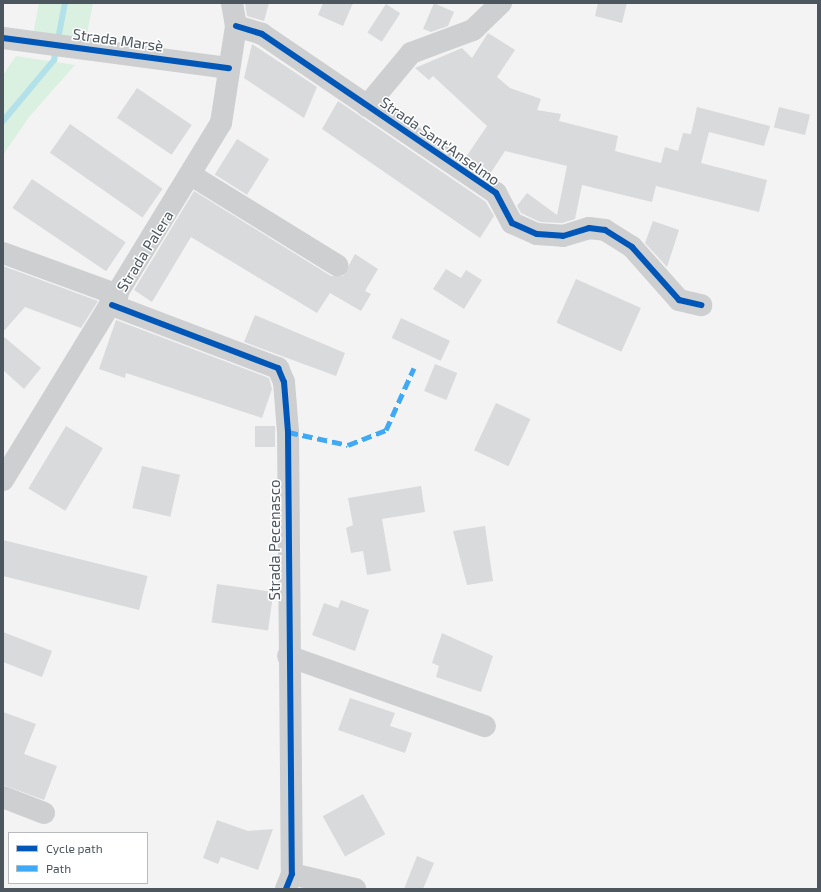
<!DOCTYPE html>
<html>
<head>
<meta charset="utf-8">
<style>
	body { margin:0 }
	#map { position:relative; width:821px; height:892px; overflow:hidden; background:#f3f3f3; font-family:"Exo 2",sans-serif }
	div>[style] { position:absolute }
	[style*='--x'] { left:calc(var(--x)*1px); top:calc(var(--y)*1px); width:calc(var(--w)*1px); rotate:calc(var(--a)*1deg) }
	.green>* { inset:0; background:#daf0e1 }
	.stream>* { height:6px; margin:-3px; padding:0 3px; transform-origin:3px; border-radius:3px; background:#b3e1e9 }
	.building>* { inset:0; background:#d9dadc; transform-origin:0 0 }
	.minor>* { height:22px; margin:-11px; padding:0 11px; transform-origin:11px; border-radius:11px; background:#cdcfd0 }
	.quiet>* { height:5px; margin-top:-2.5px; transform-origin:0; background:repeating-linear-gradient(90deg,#3fa9f5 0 10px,transparent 0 15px) }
	.cycleway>* { height:6px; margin:-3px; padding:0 3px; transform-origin:3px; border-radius:3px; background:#0057b8 }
	span { translate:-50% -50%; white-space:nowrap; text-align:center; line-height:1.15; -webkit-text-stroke:3px #fff; paint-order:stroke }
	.street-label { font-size:15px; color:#4b565e }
	.frame { position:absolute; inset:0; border:4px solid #4b565e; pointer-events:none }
	.legend { position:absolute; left:8px; top:832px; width:140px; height:52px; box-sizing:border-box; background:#fff; border:1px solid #b7bbbf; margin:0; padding:5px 7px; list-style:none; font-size:12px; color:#4b565e }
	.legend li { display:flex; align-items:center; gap:8px; height:20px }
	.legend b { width:20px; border:1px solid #b7bbbf }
</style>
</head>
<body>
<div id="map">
	<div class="green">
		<i style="clip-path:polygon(39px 3px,93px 3px,85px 44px,33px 35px)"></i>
		<i style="clip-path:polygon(16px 56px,75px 65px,29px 117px,3px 155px,3px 75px)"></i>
	</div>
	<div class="stream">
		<i style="--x:3;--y:121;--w:80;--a:-50.1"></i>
		<i style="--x:54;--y:60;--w:58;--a:-79.1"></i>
	</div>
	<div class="building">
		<i style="clip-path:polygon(245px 3px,269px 3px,264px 21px,247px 16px)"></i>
		<i style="clip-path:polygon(323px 3px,353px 3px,343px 26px,318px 15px)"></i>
		<i style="clip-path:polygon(434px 3px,454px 12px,448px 26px,431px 32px,423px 29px)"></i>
		<i style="clip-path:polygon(598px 3px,627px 3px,622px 23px,595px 16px)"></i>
		<i style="left:386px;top:4px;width:17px;height:34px;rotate:33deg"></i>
		<i style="clip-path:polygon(488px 33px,515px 50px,497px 77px,510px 88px,541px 99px,537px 110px,561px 114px,559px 121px,618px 136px,615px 151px,661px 163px,665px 147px,678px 151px,683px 133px,691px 134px,697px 107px,770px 126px,764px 146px,709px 132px,701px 163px,767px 180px,759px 212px,656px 186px,652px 202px,582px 185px,575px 219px,562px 223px,540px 222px,521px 213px,517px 206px,527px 193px,557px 215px,567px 166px,505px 151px,490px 174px,466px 157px,487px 126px,433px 76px,429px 80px,415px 68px,462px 48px,472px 58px)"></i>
		<i style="clip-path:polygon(252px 44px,317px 87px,304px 118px,244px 78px)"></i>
		<i style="left:137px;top:88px;width:66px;height:36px;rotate:34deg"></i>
		<i style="clip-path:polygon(338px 101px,486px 202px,494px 216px,480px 238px,322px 129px)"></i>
		<i style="left:779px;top:107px;width:32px;height:21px;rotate:14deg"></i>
		<i style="left:70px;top:124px;width:113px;height:35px;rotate:35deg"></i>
		<i style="left:237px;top:139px;width:38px;height:42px;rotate:32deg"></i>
		<i style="left:32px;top:179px;width:113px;height:35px;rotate:34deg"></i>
		<i style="clip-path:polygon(194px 191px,331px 276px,343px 276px,355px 254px,378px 269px,365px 291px,371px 294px,361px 311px,330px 293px,317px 313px,191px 237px,152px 302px,134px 290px)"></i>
		<i style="clip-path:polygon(653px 221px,679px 230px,667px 267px,645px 243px)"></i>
		<i style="clip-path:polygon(3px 266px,98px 301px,81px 328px,25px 307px,3px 332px)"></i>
		<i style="clip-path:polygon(446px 269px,461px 278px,466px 270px,482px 280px,464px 309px,433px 289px)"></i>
		<i style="left:576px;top:279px;width:71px;height:48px;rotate:24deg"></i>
		<i style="clip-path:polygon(255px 315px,345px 353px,336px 376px,244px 342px)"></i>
		<i style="left:401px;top:318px;width:54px;height:22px;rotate:25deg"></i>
		<i style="clip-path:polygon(116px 320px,269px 378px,272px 389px,262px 418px,126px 373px,125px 378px,99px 369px)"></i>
		<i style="clip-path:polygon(3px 336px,41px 368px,24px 389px,3px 370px)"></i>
		<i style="left:435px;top:364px;width:24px;height:29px;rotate:22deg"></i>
		<i style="left:496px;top:403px;width:38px;height:52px;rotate:25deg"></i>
		<i style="left:66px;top:426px;width:43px;height:73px;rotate:31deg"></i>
		<i style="left:255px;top:426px;width:20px;height:21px"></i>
		<i style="left:142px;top:466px;width:39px;height:43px;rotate:13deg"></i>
		<i style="clip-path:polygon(421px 486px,425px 512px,382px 519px,391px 571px,367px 575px,363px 551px,351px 553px,346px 528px,353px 525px,348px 498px)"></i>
		<i style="clip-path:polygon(485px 526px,493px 581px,467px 585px,453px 531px)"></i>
		<i style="left:3px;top:540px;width:149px;height:35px;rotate:14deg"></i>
		<i style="left:217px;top:584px;width:57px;height:39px;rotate:8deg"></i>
		<i style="clip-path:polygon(341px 600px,369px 610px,355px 651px,312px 635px,324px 603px,338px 608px)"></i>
		<i style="clip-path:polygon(3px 632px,52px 651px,42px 677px,3px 662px)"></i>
		<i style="clip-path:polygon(442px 633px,493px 656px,481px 692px,436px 677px,439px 666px,432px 663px)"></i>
		<i style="clip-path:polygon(350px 698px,395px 713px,390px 726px,412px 733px,405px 753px,338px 730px)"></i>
		<i style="clip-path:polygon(3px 712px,36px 724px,24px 754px,57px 766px,44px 800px,3px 785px)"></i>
		<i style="left:363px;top:794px;width:46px;height:46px;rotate:61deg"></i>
		<i style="clip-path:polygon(217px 820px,248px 831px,273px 829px,258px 870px,221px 857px,218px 864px,203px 858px)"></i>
		<i style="clip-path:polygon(417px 856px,434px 863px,423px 889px,404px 889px)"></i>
	</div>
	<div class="minor">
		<i style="--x:236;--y:26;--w:27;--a:17"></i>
		<i style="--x:262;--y:34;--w:283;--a:34.2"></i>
		<i style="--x:496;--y:193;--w:34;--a:62"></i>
		<i style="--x:512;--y:223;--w:27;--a:24"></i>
		<i style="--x:537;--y:234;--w:26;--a:4"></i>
		<i style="--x:563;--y:236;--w:27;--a:-17"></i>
		<i style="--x:589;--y:228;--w:16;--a:7"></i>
		<i style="--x:605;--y:230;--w:32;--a:32"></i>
		<i style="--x:632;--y:247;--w:71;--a:48.4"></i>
		<i style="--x:679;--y:300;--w:23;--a:13"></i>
		<i style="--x:3;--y:38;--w:228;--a:7.6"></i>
		<i style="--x:367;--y:106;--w:69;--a:-50.3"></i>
		<i style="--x:411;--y:53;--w:66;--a:-20.4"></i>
		<i style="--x:473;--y:30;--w:39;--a:-44"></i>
		<i style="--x:191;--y:175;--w:172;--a:31.7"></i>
		<i style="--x:3;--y:253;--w:122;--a:20.1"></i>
		<i style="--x:112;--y:305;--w:178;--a:20.8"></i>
		<i style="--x:278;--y:368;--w:15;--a:67"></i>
		<i style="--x:284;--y:382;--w:50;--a:85.4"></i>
		<i style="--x:288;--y:432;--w:442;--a:89.5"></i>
		<i style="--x:292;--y:874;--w:16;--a:112"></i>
		<i style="--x:3;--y:480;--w:418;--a:-58.6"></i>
		<i style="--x:221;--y:123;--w:98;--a:-81.2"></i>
		<i style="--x:236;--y:26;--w:23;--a:-100"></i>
		<i style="--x:288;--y:656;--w:209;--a:19.6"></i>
		<i style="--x:3;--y:797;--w:44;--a:21.3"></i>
		<i style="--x:292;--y:874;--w:65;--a:13.4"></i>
	</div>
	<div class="quiet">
		<i style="--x:288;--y:432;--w:61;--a:12.2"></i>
		<i style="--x:348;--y:445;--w:41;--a:-21.5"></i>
		<i style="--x:386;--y:430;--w:68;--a:-65.7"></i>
	</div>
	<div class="cycleway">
		<i style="--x:236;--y:26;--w:27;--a:17"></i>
		<i style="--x:262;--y:34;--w:283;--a:34.2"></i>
		<i style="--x:496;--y:193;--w:34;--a:62"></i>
		<i style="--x:512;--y:223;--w:27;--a:24"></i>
		<i style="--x:537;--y:234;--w:26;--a:4"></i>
		<i style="--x:563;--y:236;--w:27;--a:-17"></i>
		<i style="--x:589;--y:228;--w:16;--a:7"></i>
		<i style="--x:605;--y:230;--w:32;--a:32"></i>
		<i style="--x:632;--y:247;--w:71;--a:48.4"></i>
		<i style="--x:679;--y:300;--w:23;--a:13"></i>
		<i style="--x:3;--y:38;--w:228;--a:7.6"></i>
		<i style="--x:112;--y:305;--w:178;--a:20.8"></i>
		<i style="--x:278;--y:368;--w:15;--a:67"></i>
		<i style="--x:284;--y:382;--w:50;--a:85.4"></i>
		<i style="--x:288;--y:432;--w:442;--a:89.5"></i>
		<i style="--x:292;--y:874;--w:16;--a:112"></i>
	</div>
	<div class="street-label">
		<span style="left:118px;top:40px;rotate:8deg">Strada Marsè</span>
		<span style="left:440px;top:141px;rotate:35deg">Strada Sant'Anselmo</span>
		<span style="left:145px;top:251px;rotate:-58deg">Strada Palera</span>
		<span style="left:275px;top:540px;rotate:-90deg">Strada Pecenasco</span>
	</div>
	<div class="frame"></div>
	<ul class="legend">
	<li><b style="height:5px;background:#0057b8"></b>Cycle path</li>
	<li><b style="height:5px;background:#3fa9f5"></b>Path</li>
	</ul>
</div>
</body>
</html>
